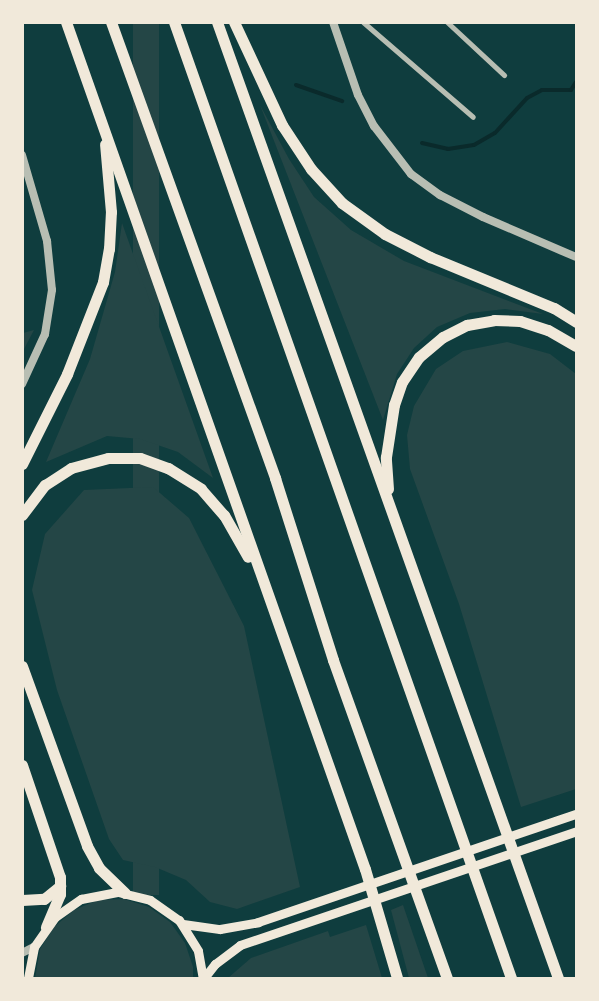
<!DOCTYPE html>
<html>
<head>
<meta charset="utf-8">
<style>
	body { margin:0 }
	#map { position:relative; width:599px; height:1001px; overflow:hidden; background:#0f3d3e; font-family:"Nunito Sans",sans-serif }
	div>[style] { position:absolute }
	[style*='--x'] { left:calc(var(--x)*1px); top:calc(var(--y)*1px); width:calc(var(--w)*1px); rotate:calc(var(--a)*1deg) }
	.green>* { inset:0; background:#244646; transform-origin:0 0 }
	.stream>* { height:4px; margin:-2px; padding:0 2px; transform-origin:2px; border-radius:2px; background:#0a2a2b }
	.minor>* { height:5px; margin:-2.5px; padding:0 2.5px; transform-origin:2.5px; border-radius:2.5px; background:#b8beb3 }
	.tertiary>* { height:8px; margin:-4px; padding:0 4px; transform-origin:4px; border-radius:4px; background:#b8beb3 }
	.secondary>* { height:9px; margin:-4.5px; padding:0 4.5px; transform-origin:4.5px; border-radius:4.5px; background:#f1e9da }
	.motorway>* { height:11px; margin:-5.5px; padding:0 5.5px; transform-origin:5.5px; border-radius:5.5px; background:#f1e9da }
	span { translate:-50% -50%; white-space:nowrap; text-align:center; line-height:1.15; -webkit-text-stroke:4px #f1e9da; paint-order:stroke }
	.frame { position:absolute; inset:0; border:24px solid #f1e9da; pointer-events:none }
</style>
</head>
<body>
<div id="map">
	<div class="green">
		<i style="left:133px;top:23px;width:26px;height:872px"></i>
		<i style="clip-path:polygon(260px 105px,289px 159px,314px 197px,351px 230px,404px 261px,543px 314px,505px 309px,470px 313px,437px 327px,414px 348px,397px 374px,383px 420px)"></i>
		<i style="clip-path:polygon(122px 223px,213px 478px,178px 452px,140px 439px,107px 436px,46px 462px,90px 359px,115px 272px)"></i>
		<i style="clip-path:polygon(34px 330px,23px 351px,23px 333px)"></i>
		<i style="clip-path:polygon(507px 342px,550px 354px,576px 374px,576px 789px,521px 807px,459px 604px,410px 469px,407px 435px,414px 406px,436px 369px,463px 351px)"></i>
		<i style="clip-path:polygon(153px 487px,189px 518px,244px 626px,300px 887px,237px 909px,210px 902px,186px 880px,155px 867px,123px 860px,109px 839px,57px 690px,32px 590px,45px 534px,84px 490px)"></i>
		<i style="clip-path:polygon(124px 899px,149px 907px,170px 922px,185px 943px,193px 967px,193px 978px,35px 978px,40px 949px,54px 927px,74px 910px,98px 900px)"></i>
		<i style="clip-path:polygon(403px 905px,428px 978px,409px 978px,391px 910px)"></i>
		<i style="clip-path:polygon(366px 925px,382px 978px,228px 978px,251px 958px,328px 931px,330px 937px)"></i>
	</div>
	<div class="stream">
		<i style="--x:296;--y:85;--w:49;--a:19.2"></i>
		<i style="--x:422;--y:143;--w:27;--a:13"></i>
		<i style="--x:448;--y:149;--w:26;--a:-9"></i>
		<i style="--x:474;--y:145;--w:24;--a:-30"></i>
		<i style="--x:495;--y:133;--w:47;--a:-47.6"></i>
		<i style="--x:527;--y:98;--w:17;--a:-28"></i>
		<i style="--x:542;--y:90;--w:29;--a:0"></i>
		<i style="--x:571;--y:90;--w:9;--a:-58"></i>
	</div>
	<div class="minor">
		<i style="--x:363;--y:22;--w:145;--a:40.8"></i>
		<i style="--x:447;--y:22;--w:78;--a:42.9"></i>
	</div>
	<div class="tertiary">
		<i style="--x:333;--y:22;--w:77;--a:71.1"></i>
		<i style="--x:358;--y:95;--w:35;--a:63"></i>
		<i style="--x:374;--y:126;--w:61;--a:52.4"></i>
		<i style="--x:411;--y:174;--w:36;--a:36"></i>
		<i style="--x:440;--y:195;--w:48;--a:27.1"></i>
		<i style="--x:483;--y:217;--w:101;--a:23.3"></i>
		<i style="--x:22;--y:155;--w:90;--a:73.8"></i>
		<i style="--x:47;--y:241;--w:49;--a:84.2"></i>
		<i style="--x:52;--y:290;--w:45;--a:99"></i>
		<i style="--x:45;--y:334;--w:55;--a:114.7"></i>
		<i style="--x:22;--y:953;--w:13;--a:-27"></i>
	</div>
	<div class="secondary">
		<i style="--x:183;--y:924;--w:37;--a:8"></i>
		<i style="--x:220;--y:929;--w:39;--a:-10"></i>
		<i style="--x:258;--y:922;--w:336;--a:-18.8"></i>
		<i style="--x:28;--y:978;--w:32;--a:-79"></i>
		<i style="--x:34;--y:947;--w:37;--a:-55"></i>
		<i style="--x:55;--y:917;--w:32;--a:-35"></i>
		<i style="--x:81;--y:899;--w:38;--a:-11"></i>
		<i style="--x:118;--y:892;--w:33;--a:14"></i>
		<i style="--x:150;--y:900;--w:35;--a:35"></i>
		<i style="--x:179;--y:920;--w:36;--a:58"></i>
		<i style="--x:198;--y:951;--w:27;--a:80"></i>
		<i style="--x:204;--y:978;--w:18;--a:-52"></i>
		<i style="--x:215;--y:964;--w:31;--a:-37"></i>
		<i style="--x:240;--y:945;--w:355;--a:-18.7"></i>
	</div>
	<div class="motorway">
		<i style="--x:66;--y:22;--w:898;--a:70.56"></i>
		<i style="--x:365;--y:869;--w:114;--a:73.6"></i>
		<i style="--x:111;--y:22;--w:485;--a:70.2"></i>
		<i style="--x:275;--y:478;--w:191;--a:72.3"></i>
		<i style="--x:333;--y:660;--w:338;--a:70.3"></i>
		<i style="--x:174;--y:22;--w:1014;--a:70.58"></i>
		<i style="--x:217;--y:22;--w:1015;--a:70.37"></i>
		<i style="--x:234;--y:22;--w:114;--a:65"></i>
		<i style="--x:282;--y:125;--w:53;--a:56.6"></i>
		<i style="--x:311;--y:169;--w:46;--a:47.6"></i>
		<i style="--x:342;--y:203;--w:53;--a:35.8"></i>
		<i style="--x:385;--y:234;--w:51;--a:27.1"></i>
		<i style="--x:430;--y:257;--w:134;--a:22.4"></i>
		<i style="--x:554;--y:308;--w:26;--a:32"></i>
		<i style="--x:22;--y:464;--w:101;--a:-63.4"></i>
		<i style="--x:67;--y:374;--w:99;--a:-68.6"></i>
		<i style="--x:103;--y:282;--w:34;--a:-80"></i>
		<i style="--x:109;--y:249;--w:37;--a:-87"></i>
		<i style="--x:111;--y:212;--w:68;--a:-95"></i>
		<i style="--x:388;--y:489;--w:32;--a:-94"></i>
		<i style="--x:386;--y:457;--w:53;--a:-81.3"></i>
		<i style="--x:394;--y:405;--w:24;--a:-71"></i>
		<i style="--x:402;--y:382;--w:30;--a:-56"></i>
		<i style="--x:419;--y:357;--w:31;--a:-40"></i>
		<i style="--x:443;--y:337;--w:27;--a:-27"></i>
		<i style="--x:467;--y:325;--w:27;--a:-10"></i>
		<i style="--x:494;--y:320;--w:26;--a:2"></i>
		<i style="--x:520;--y:321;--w:29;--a:18"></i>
		<i style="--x:548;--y:330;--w:32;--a:30"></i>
		<i style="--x:22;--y:515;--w:38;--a:-53"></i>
		<i style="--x:45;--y:485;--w:31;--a:-33"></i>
		<i style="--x:71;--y:468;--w:38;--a:-15"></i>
		<i style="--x:108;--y:458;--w:32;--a:0"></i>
		<i style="--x:140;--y:458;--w:30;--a:20"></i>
		<i style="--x:168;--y:468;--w:39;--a:32"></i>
		<i style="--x:201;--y:489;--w:35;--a:49"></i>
		<i style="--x:224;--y:515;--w:48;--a:60.3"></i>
		<i style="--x:22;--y:666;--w:191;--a:70.1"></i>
		<i style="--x:87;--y:846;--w:25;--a:61"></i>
		<i style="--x:99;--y:868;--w:36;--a:44"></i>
		<i style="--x:22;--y:765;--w:118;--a:71.3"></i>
		<i style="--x:60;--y:877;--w:17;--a:90"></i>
		<i style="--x:60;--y:894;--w:36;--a:113"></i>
		<i style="--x:22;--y:900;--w:22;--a:-3"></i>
		<i style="--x:44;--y:899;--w:21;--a:-39"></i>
	</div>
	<div class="frame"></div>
</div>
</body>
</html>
